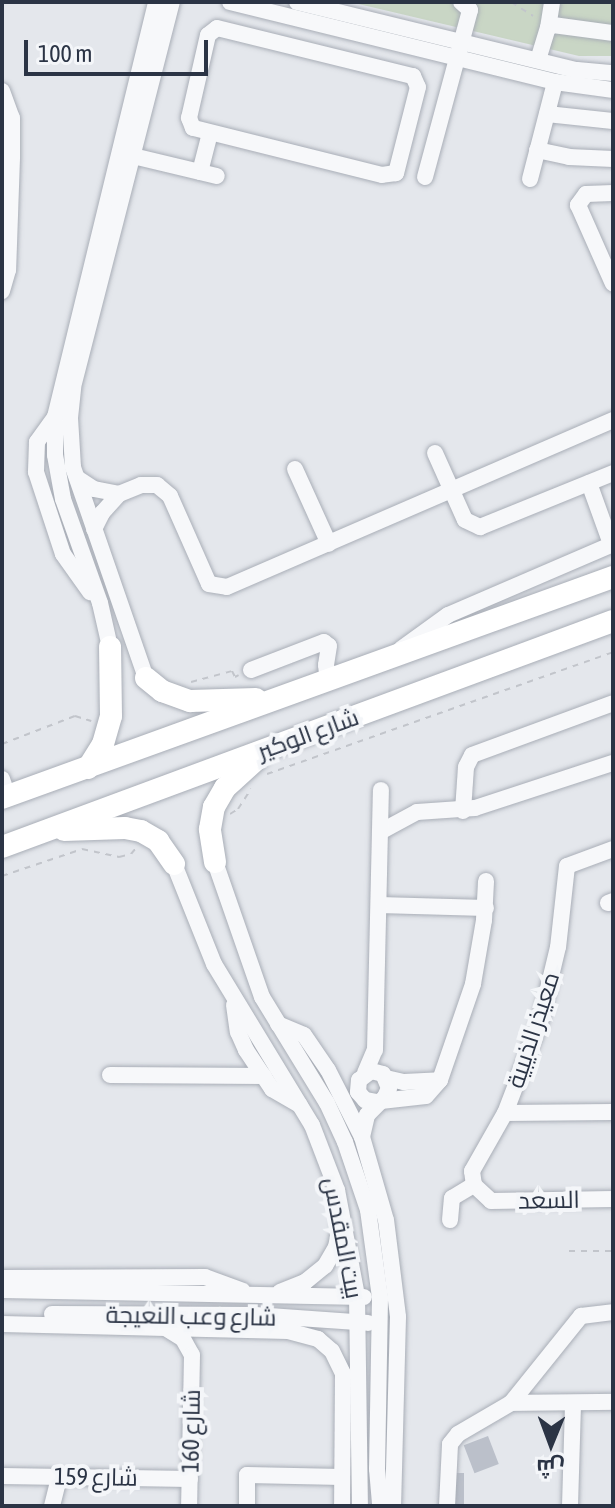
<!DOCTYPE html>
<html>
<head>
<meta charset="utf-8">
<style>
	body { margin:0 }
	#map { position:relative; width:615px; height:1508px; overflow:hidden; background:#e4e7ec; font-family:"Asap Condensed",Cairo,sans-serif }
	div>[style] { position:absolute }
	.green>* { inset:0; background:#c9d6c5 }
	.building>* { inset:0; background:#bbc0ca; transform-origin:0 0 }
	.path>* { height:2px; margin-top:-1px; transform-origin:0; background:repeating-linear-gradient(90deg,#c2c5cb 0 6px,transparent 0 12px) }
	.roads { filter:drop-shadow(0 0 2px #a9aeb7) drop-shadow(0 0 2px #a9aeb7) }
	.minor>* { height:16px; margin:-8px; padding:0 8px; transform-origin:8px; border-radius:8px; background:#f7f8fa }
	.major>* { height:22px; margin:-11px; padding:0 11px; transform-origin:11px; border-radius:11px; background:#fff }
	span { translate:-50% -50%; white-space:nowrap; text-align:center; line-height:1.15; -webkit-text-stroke:8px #f4f6f9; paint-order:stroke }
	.street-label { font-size:24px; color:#2b3445 }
	.frame { position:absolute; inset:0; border:4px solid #2b3445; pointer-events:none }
	.north { position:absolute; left:511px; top:1404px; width:80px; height:80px; -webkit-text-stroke:6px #f4f6f9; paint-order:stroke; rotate:181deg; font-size:22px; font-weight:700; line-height:32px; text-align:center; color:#2b3445 }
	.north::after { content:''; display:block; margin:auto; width:28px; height:36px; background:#2b3445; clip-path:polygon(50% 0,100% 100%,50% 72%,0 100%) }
	.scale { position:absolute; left:24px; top:40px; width:184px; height:36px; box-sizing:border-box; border:4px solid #2b3445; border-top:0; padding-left:10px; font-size:24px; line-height:28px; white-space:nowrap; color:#2b3445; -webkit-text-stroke:6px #f4f6f9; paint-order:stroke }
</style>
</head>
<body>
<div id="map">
	<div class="green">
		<div style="clip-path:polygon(350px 2px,613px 2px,613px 56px,579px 56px)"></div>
	</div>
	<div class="building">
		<div style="left:488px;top:1436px;width:30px;height:26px;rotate:69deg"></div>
		<div style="left:453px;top:1473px;width:11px;height:33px"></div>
	</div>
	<div class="path">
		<div style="left:511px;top:2px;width:26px;rotate:32deg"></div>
		<div style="left:191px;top:682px;width:42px;rotate:-15deg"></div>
		<div style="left:232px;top:671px;width:7px;rotate:63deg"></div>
		<div style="left:235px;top:677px;width:4px;rotate:-27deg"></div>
		<div style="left:2px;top:744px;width:78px;rotate:-21deg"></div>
		<div style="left:75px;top:716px;width:17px;rotate:17deg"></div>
		<div style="left:267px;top:774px;width:367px;rotate:-19.4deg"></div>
		<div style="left:230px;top:814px;width:9px;rotate:-32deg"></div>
		<div style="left:238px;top:809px;width:24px;rotate:-57deg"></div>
		<div style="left:2px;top:876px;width:84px;rotate:-18.6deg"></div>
		<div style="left:82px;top:849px;width:38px;rotate:12deg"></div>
		<div style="left:119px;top:857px;width:12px;rotate:-14deg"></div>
		<div style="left:131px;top:854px;width:8px;rotate:-50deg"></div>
		<div style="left:569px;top:1251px;width:44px"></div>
	</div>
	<div class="roads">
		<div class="minor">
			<div style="left:230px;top:2px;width:335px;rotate:13.8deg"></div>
			<div style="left:555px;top:82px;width:59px;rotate:7.9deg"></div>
			<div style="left:297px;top:2px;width:288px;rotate:13.7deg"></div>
			<div style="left:577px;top:70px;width:36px;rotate:5deg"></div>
			<div style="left:217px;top:28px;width:202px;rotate:13.8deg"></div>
			<div style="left:413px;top:76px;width:12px;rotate:66deg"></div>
			<div style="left:418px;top:87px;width:89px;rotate:104.3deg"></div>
			<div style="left:396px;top:173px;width:14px;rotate:172deg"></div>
			<div style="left:382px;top:175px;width:195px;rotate:-166deg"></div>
			<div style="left:193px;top:128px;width:11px;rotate:-112deg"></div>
			<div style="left:189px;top:118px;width:85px;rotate:-77.1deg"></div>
			<div style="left:208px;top:35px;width:11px;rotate:-38deg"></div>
			<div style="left:548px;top:28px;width:26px;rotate:-81deg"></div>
			<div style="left:538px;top:60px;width:34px;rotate:-73deg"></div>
			<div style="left:548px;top:28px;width:6px;rotate:-31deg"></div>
			<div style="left:553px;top:25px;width:61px;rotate:7.6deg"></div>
			<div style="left:2px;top:91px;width:29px;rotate:70deg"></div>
			<div style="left:12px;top:118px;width:40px;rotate:90deg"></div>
			<div style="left:12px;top:158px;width:112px;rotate:92deg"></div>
			<div style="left:8px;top:270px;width:22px;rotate:106deg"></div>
			<div style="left:547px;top:114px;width:66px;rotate:6.1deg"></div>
			<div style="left:537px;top:150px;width:33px;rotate:12deg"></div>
			<div style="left:569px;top:157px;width:44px;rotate:2.6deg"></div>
			<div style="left:133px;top:156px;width:86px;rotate:13.4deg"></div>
			<div style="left:200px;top:172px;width:40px;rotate:-75.6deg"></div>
			<div style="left:425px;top:177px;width:173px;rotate:-74.9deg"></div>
			<div style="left:470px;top:10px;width:12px;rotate:-138deg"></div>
			<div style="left:530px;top:179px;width:100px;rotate:-75.5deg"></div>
			<div style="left:613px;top:193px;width:27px;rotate:178deg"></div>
			<div style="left:586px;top:194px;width:14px;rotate:126deg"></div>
			<div style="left:578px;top:205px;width:86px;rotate:66.1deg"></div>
			<div style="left:55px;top:417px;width:31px;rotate:126deg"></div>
			<div style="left:37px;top:442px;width:30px;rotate:92deg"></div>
			<div style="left:36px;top:472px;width:86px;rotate:71.8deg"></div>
			<div style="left:63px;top:554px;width:47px;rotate:54.6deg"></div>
			<div style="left:435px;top:453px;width:73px;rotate:65.9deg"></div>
			<div style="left:465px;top:520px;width:17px;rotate:25deg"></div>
			<div style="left:480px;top:527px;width:144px;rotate:-22.1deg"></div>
			<div style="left:295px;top:469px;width:82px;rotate:65.6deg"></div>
			<div style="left:77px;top:478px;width:20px;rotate:33deg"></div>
			<div style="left:94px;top:489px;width:25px;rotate:11deg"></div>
			<div style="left:589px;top:483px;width:65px;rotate:70.2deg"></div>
			<div style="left:94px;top:529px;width:18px;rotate:-63deg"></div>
			<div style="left:102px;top:513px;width:25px;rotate:-48deg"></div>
			<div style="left:119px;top:494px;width:24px;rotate:-22deg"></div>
			<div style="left:141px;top:485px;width:16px"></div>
			<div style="left:157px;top:485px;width:17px;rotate:40deg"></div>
			<div style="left:170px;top:496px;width:96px;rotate:66.1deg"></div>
			<div style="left:209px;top:584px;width:18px;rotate:9deg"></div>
			<div style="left:227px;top:587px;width:421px;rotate:-23.4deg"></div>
			<div style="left:110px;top:647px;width:45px;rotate:-102.8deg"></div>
			<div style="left:100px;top:603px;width:110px;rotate:-109.6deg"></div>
			<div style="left:63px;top:499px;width:45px;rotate:-100.3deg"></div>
			<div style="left:55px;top:455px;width:38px;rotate:-90deg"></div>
			<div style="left:55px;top:417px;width:427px;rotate:-76.3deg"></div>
			<div style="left:401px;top:649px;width:58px;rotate:-35.9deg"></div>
			<div style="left:448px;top:615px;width:180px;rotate:-23.3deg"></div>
			<div style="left:251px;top:670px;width:78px;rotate:-21deg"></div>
			<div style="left:324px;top:642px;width:6px;rotate:39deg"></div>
			<div style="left:329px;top:646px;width:19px;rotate:99deg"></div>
			<div style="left:326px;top:665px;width:16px;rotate:83deg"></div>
			<div style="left:146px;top:678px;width:223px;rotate:-109.1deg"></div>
			<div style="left:73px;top:467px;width:49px;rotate:-93.5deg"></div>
			<div style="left:70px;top:418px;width:31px;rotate:-84deg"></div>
			<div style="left:73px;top:387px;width:398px;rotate:-75.6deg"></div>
			<div style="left:2px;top:779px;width:18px;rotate:71deg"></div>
			<div style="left:463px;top:811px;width:44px;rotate:-86.1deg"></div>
			<div style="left:466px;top:767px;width:13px;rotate:-63deg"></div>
			<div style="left:472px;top:755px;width:150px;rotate:-20.2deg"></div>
			<div style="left:380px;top:832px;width:42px;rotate:-28.4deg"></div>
			<div style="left:417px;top:812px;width:58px;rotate:-3.9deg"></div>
			<div style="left:475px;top:808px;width:145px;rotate:-18.1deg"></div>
			<div style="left:613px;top:849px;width:49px;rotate:159.7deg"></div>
			<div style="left:567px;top:866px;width:81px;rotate:96.3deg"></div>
			<div style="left:558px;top:947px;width:77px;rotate:103.5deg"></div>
			<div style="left:540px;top:1022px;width:97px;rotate:111deg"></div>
			<div style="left:505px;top:1113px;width:67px;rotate:119.6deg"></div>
			<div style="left:472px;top:1171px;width:14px;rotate:82deg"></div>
			<div style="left:474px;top:1185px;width:23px;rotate:43deg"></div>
			<div style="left:491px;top:1201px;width:122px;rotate:-0.9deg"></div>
			<div style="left:215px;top:862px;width:143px;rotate:70.8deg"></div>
			<div style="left:262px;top:997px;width:124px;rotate:58.5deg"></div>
			<div style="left:327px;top:1103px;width:43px;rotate:65.2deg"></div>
			<div style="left:345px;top:1142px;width:72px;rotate:71.3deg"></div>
			<div style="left:368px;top:1210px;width:89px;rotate:82.2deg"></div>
			<div style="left:380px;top:1298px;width:171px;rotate:91deg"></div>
			<div style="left:377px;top:1469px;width:37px;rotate:85deg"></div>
			<div style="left:174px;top:864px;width:108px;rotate:68.2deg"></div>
			<div style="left:214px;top:964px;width:188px;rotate:58.7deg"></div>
			<div style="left:312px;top:1125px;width:70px;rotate:69deg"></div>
			<div style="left:337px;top:1190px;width:108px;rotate:79.3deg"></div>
			<div style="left:357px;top:1296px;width:210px;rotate:89.2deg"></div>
			<div style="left:608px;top:903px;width:5px;rotate:-22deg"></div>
			<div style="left:379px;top:905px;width:107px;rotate:1.6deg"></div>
			<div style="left:234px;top:1005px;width:27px;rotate:82deg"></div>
			<div style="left:238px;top:1032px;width:20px;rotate:66deg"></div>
			<div style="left:246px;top:1050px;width:47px;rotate:56.3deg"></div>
			<div style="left:272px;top:1089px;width:32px;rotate:30deg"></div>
			<div style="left:278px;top:1024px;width:28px;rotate:23deg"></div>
			<div style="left:304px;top:1035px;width:42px;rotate:55.6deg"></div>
			<div style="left:328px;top:1070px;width:75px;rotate:63.1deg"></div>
			<div style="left:362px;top:1137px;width:86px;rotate:73.9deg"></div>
			<div style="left:386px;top:1220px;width:98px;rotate:82.9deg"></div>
			<div style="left:398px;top:1317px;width:189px;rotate:91.5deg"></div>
			<div style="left:365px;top:1073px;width:25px;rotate:-67deg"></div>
			<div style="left:375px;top:1050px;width:260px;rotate:-88.7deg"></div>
			<div style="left:110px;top:1075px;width:154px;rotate:0.4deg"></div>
			<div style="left:386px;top:1078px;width:18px;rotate:13deg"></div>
			<div style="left:404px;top:1082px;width:36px;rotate:-3deg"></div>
			<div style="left:381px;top:1101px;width:45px;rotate:-6.3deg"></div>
			<div style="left:426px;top:1096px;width:21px;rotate:-49deg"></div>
			<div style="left:440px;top:1080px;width:102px;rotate:-71deg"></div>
			<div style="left:473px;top:984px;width:65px;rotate:-80.2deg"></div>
			<div style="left:484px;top:920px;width:39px;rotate:-87deg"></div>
			<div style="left:505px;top:1113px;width:108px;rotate:-0.5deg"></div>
			<div style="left:362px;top:1137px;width:23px;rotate:-77deg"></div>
			<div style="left:367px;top:1115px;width:25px;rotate:-45deg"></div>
			<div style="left:385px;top:1097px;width:10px;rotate:-66deg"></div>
			<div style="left:389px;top:1088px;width:15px;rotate:-113deg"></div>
			<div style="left:383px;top:1074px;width:12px;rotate:-166deg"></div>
			<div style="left:371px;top:1071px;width:15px;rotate:143deg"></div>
			<div style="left:359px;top:1080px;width:12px;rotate:95deg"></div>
			<div style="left:358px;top:1092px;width:11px;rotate:49deg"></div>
			<div style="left:365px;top:1100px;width:11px;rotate:10deg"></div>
			<div style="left:450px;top:1220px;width:22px;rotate:-85deg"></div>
			<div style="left:452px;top:1198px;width:26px;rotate:-31deg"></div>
			<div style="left:2px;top:1278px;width:203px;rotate:-0.3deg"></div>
			<div style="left:205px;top:1277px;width:40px;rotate:20.2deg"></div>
			<div style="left:2px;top:1290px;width:362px;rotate:1.1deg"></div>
			<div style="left:280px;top:1292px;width:27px;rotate:-22deg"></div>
			<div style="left:305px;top:1282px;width:26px;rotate:-39deg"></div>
			<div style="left:325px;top:1266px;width:22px;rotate:-60deg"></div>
			<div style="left:336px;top:1247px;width:26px;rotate:-79deg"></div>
			<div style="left:52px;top:1314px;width:203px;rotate:0.3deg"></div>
			<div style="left:255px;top:1315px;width:113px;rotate:4deg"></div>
			<div style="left:2px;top:1324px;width:286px;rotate:1.4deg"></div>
			<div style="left:288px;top:1331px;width:31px;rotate:15deg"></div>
			<div style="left:318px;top:1339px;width:18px;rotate:41deg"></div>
			<div style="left:332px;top:1351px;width:25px;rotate:64deg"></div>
			<div style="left:343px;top:1374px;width:132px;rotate:90.4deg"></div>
			<div style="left:167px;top:1329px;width:19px;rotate:32deg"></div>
			<div style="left:183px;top:1339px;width:18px;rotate:61deg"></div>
			<div style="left:192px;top:1355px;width:151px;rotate:91.1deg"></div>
			<div style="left:511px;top:1403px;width:102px;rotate:-0.6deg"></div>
			<div style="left:2px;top:1476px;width:188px;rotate:0.9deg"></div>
			<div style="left:52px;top:1506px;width:30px;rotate:-76deg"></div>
			<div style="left:247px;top:1506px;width:31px;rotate:-90deg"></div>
			<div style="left:247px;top:1475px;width:95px;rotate:1.2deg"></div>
			<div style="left:447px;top:1506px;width:62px;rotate:-87.2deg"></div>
			<div style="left:450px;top:1444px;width:13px;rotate:-51deg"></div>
			<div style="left:458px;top:1434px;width:61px;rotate:-30.3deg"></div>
			<div style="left:511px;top:1403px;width:112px;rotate:-51.2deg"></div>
			<div style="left:581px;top:1316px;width:32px;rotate:-7deg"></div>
			<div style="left:570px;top:1506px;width:103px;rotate:-88.3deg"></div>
		</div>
		<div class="major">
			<div style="left:146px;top:678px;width:21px;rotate:39deg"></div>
			<div style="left:162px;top:691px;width:30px;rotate:20deg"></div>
			<div style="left:190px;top:701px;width:66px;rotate:-1.7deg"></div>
			<div style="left:88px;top:768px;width:28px;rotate:-58deg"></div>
			<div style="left:103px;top:744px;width:29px;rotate:-74deg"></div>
			<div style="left:111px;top:716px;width:69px;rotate:-90.8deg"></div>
			<div style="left:2px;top:798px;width:650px;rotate:-19.89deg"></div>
			<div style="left:64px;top:830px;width:61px;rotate:-1.9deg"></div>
			<div style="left:125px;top:828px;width:16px;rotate:11deg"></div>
			<div style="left:141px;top:831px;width:20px;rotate:30deg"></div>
			<div style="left:158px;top:841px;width:28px;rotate:55deg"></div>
			<div style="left:2px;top:847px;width:651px;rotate:-20.3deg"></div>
			<div style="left:215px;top:862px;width:33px;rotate:-99deg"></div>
			<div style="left:210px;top:829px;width:22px;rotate:-80deg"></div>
			<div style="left:214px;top:807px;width:22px;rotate:-60deg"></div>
			<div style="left:225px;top:788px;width:47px;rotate:-42.4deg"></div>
		</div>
	</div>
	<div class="street-label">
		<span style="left:308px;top:734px;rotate:-20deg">شارع الوكير</span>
		<span style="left:533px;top:1030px;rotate:-72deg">معيذر الذيبية</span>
		<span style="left:549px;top:1200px;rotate:-1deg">السعد</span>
		<span style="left:343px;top:1238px;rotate:79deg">بيت المقدس</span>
		<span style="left:191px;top:1316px;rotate:1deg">شارع وعب النعيجة</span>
		<span style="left:191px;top:1431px;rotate:-89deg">شارع 160</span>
		<span style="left:96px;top:1477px;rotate:1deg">شارع 159</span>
	</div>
	<div class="frame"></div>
	<div class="north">ش</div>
	<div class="scale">100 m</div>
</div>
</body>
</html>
